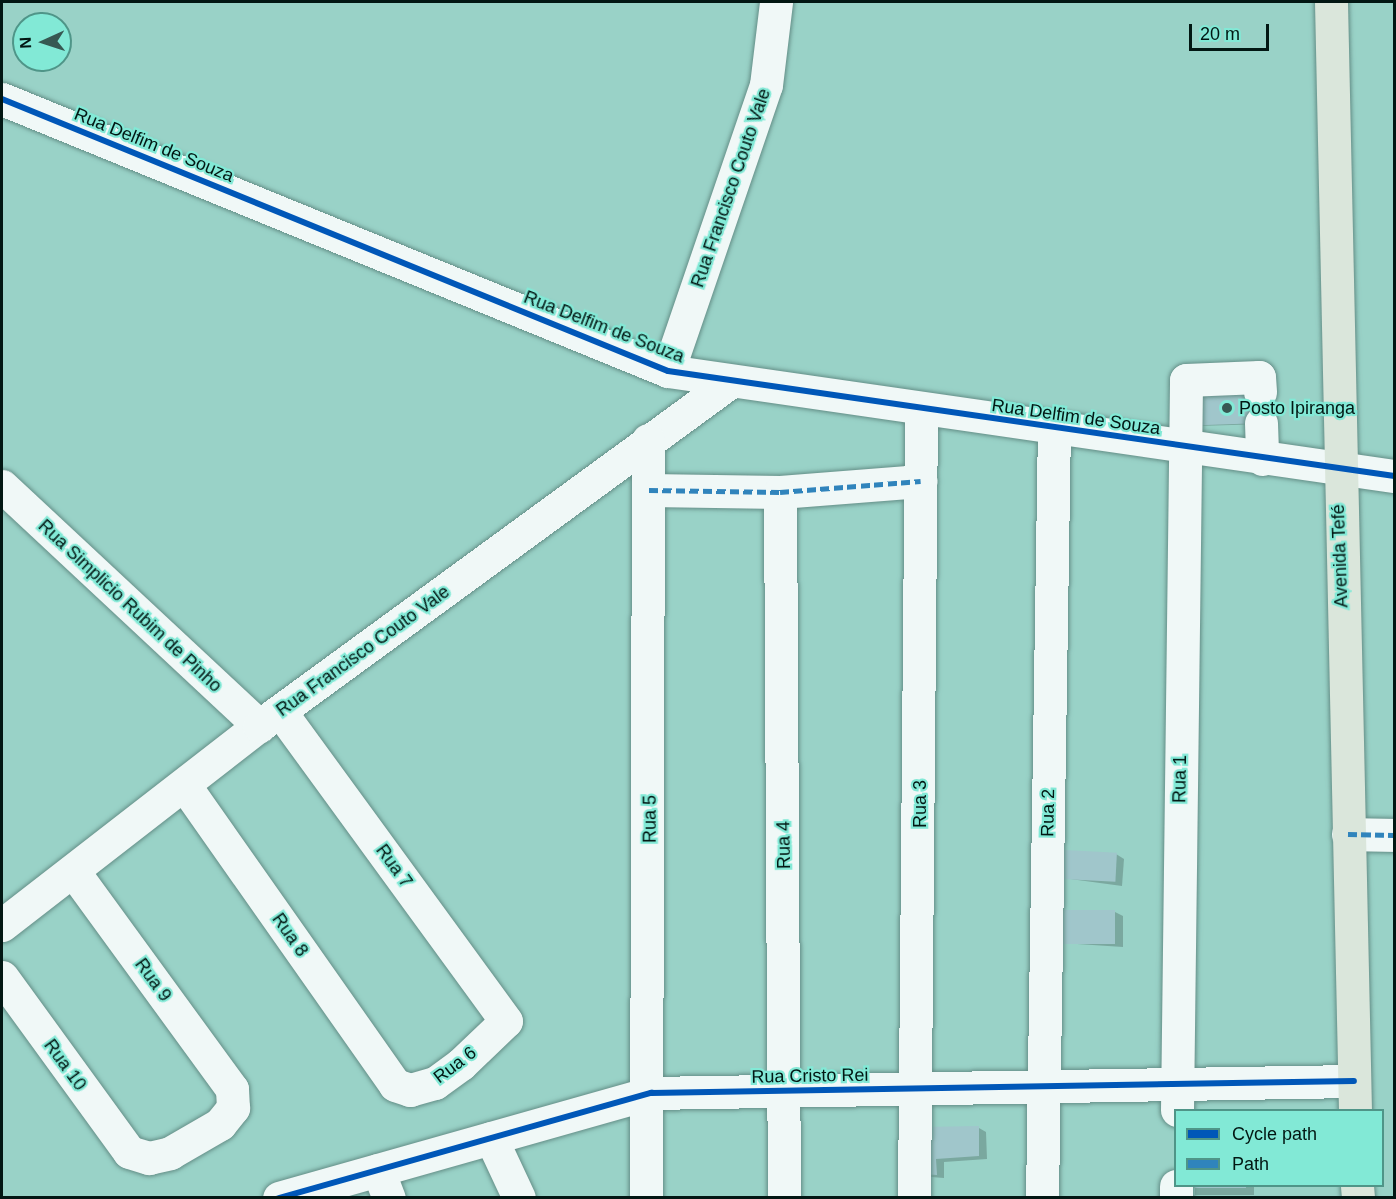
<!DOCTYPE html>
<html>
<head>
<meta charset="utf-8">
<style>
	body { margin:0 }
	#map { position:relative; width:1396px; height:1199px; overflow:hidden; background:#99d2c7; font-family:Helvetica,sans-serif }
	div>[style] { position:absolute }
	.shadow>* { inset:0; background:#0003; transform-origin:0 0 }
	.building>* { inset:0; background:#a0c6cb; transform-origin:0 0 }
	.roads { filter:drop-shadow(0 0 2px #648e87) drop-shadow(0 0 2px #648e87) }
	.minor>* { height:33px; margin:-16.5px; padding:0 16.5px; transform-origin:16.5px; border-radius:16.5px; background:#f0f8f7 }
	.major>* { height:33px; margin:-16.5px; padding:0 16.5px; transform-origin:16.5px; border-radius:16.5px; background:#dae6db }
	.quiet>* { height:4.5px; margin-top:-2.25px; transform-origin:0; background:repeating-linear-gradient(90deg,#3084bc 0 9px,transparent 0 13.5px) }
	.cycleway>* { height:6px; margin:-3px; padding:0 3px; transform-origin:3px; border-radius:3px; background:#0057b8 }
	.dots>* { width:16px; height:16px; translate:-50% -50%; box-sizing:border-box; border:3px solid #82e9d6; border-radius:50% }
	span { translate:-50% -50%; white-space:nowrap; text-align:center; line-height:1.15; -webkit-text-stroke:4.5px #82e9d6; paint-order:stroke }
	.street-label { font-size:18px; color:#021713 }
	.poi-label { font-size:18px; color:#021713 }
	.left { translate:0 -50%; text-align:left }
	.frame { position:absolute; inset:0; border:3px solid #021713; pointer-events:none }
	.legend { position:absolute; left:1174px; top:1109px; width:210px; height:78px; box-sizing:border-box; background:#82e9d6; border:2px solid #4f9588; margin:0; padding:8px 10px; list-style:none; font-size:18px; color:#021713 }
	.legend li { display:flex; align-items:center; gap:12px; height:30px }
	.legend b { width:30px; border:2px solid #4f9588 }
	.north { position:absolute; left:12px; top:12px; width:60px; height:60px; box-sizing:border-box; background:#82e9d6; border:2px solid #4f9588; border-radius:50%; rotate:267deg; font-size:16px; font-weight:700; line-height:24px; text-align:center; color:#021713 }
	.north::after { content:''; display:block; margin:auto; width:21px; height:27px; background:#375852; clip-path:polygon(50% 0,100% 100%,50% 72%,0 100%) }
	.scale { position:absolute; left:1189px; top:24px; width:80px; height:27px; box-sizing:border-box; border:3px solid #021713; border-top:0; padding-left:8px; font-size:18px; line-height:21px; white-space:nowrap; color:#021713; -webkit-text-stroke:4px #82e9d6; paint-order:stroke }
</style>
</head>
<body>
<div id="map">
	<div class="shadow">
		<div style="clip-path:polygon(1265px 396px,1266px 424px,1197px 426px)"></div>
		<div style="clip-path:polygon(1116px 854px,1124px 859px,1122px 886px,1063px 878px)"></div>
		<div style="clip-path:polygon(1115px 912px,1123px 916px,1123px 947px,1062px 943px)"></div>
		<div style="clip-path:polygon(924px 1128px,979px 1128px,986px 1132px,987px 1159px,944px 1162px,944px 1178px,931px 1177px,923px 1173px)"></div>
		<div style="left:1195px;top:1186px;width:59px;height:9px"></div>
	</div>
	<div class="building">
		<div style="left:1262px;top:393px;width:30px;height:71px;rotate:88deg"></div>
		<div style="left:1064px;top:850px;width:53px;height:29px;rotate:3deg"></div>
		<div style="left:1060px;top:910px;width:55px;height:34px"></div>
		<div style="clip-path:polygon(979px 1126px,979px 1156px,936px 1159px,937px 1175px,921px 1174px,923px 1127px)"></div>
		<div style="left:1193px;top:1186px;width:53px;height:2px"></div>
	</div>
	<div class="roads">
		<div class="minor">
			<div style="left:2px;top:99px;width:719px;rotate:22.22deg"></div>
			<div style="left:668px;top:371px;width:734px;rotate:8.23deg"></div>
			<div style="left:668px;top:371px;width:302px;rotate:-71.1deg"></div>
			<div style="left:766px;top:85px;width:84px;rotate:-83.1deg"></div>
			<div style="left:1261px;top:423px;width:36px;rotate:88deg"></div>
			<div style="left:2px;top:486px;width:352px;rotate:43deg"></div>
			<div style="left:649px;top:490px;width:131px;rotate:0.9deg"></div>
			<div style="left:780px;top:492px;width:141px;rotate:-4.5deg"></div>
			<div style="left:780px;top:492px;width:706px;rotate:89.68deg"></div>
			<div style="left:185px;top:786px;width:365px;rotate:54.9deg"></div>
			<div style="left:395px;top:1085px;width:16px;rotate:18deg"></div>
			<div style="left:410px;top:1090px;width:26px;rotate:-16deg"></div>
			<div style="left:435px;top:1083px;width:32px;rotate:-36deg"></div>
			<div style="left:461px;top:1064px;width:62px;rotate:-43.7deg"></div>
			<div style="left:506px;top:1021px;width:382px;rotate:-126.1deg"></div>
			<div style="left:1348px;top:834px;width:46px;rotate:1.2deg"></div>
			<div style="left:2px;top:925px;width:325px;rotate:-37.8deg"></div>
			<div style="left:259px;top:726px;width:583px;rotate:-36.14deg"></div>
			<div style="left:2px;top:977px;width:216px;rotate:54deg"></div>
			<div style="left:129px;top:1152px;width:21px;rotate:17deg"></div>
			<div style="left:149px;top:1158px;width:22px;rotate:-13deg"></div>
			<div style="left:170px;top:1153px;width:58px;rotate:-30.1deg"></div>
			<div style="left:220px;top:1124px;width:21px;rotate:-51deg"></div>
			<div style="left:233px;top:1108px;width:19px;rotate:-93deg"></div>
			<div style="left:232px;top:1089px;width:270px;rotate:-126.1deg"></div>
			<div style="left:1177px;top:1110px;width:730px;rotate:-89.29deg"></div>
			<div style="left:1186px;top:380px;width:73px;rotate:-2.4deg"></div>
			<div style="left:1259px;top:377px;width:15px;rotate:86deg"></div>
			<div style="left:491px;top:1138px;width:66px;rotate:65deg"></div>
			<div style="left:378px;top:1170px;width:30px;rotate:69deg"></div>
			<div style="left:279px;top:1198px;width:387px;rotate:-15.8deg"></div>
			<div style="left:651px;top:1093px;width:703px;rotate:-0.98deg"></div>
			<div style="left:646px;top:1198px;width:758px;rotate:-89.85deg"></div>
			<div style="left:914px;top:1198px;width:788px;rotate:-89.49deg"></div>
			<div style="left:1042px;top:1198px;width:769px;rotate:-89.11deg"></div>
			<div style="left:1176px;top:1198px;width:12px;rotate:-90deg"></div>
		</div>
		<div class="major">
			<div style="left:1331px;top:2px;width:1108px;rotate:88.76deg"></div>
			<div style="left:1357px;top:1186px;width:12px;rotate:85deg"></div>
		</div>
	</div>
	<div class="quiet">
		<div style="left:649px;top:490px;width:131px;rotate:0.9deg"></div>
		<div style="left:780px;top:492px;width:141px;rotate:-4.5deg"></div>
		<div style="left:1348px;top:834px;width:46px;rotate:1.2deg"></div>
	</div>
	<div class="cycleway">
		<div style="left:2px;top:99px;width:719px;rotate:22.22deg"></div>
		<div style="left:668px;top:371px;width:734px;rotate:8.23deg"></div>
		<div style="left:279px;top:1198px;width:387px;rotate:-15.8deg"></div>
		<div style="left:651px;top:1093px;width:703px;rotate:-0.98deg"></div>
	</div>
	<div class="dots">
		<div style="left:1227px;top:408px;background:#375852"></div>
	</div>
	<div class="street-label">
		<span style="left:154px;top:145px;rotate:22deg">Rua Delfim de Souza</span>
		<span style="left:731px;top:188px;rotate:-71deg">Rua Francisco Couto Vale</span>
		<span style="left:604px;top:327px;rotate:21deg">Rua Delfim de Souza</span>
		<span style="left:1076px;top:417px;rotate:8deg">Rua Delfim de Souza</span>
		<span style="left:1340px;top:556px;rotate:-92deg">Avenida Tefé</span>
		<span style="left:130px;top:606px;rotate:43deg">Rua Simplicio Rubim de Pinho</span>
		<span style="left:363px;top:651px;rotate:-36deg">Rua Francisco Couto Vale</span>
		<span style="left:1180px;top:779px;rotate:-89deg">Rua 1</span>
		<span style="left:920px;top:804px;rotate:-90deg">Rua 3</span>
		<span style="left:1048px;top:813px;rotate:-89deg">Rua 2</span>
		<span style="left:650px;top:819px;rotate:-90deg">Rua 5</span>
		<span style="left:784px;top:845px;rotate:-91deg">Rua 4</span>
		<span style="left:394px;top:866px;rotate:54deg">Rua 7</span>
		<span style="left:290px;top:935px;rotate:55deg">Rua 8</span>
		<span style="left:153px;top:980px;rotate:54deg">Rua 9</span>
		<span style="left:65px;top:1065px;rotate:54deg">Rua 10</span>
		<span style="left:455px;top:1065px;rotate:-37deg">Rua 6</span>
		<span style="left:810px;top:1076px;rotate:-1deg">Rua Cristo Rei</span>
	</div>
	<div class="poi-label">
		<span class="left" style="left:1239px;top:408px">Posto Ipiranga</span>
	</div>
	<div class="frame"></div>
	<ul class="legend">
	<li><b style="height:8px;background:#0057b8"></b>Cycle path</li>
	<li><b style="height:8px;background:#3084bc"></b>Path</li>
	</ul>
	<div class="north">N</div>
	<div class="scale">20 m</div>
</div>
</body>
</html>
